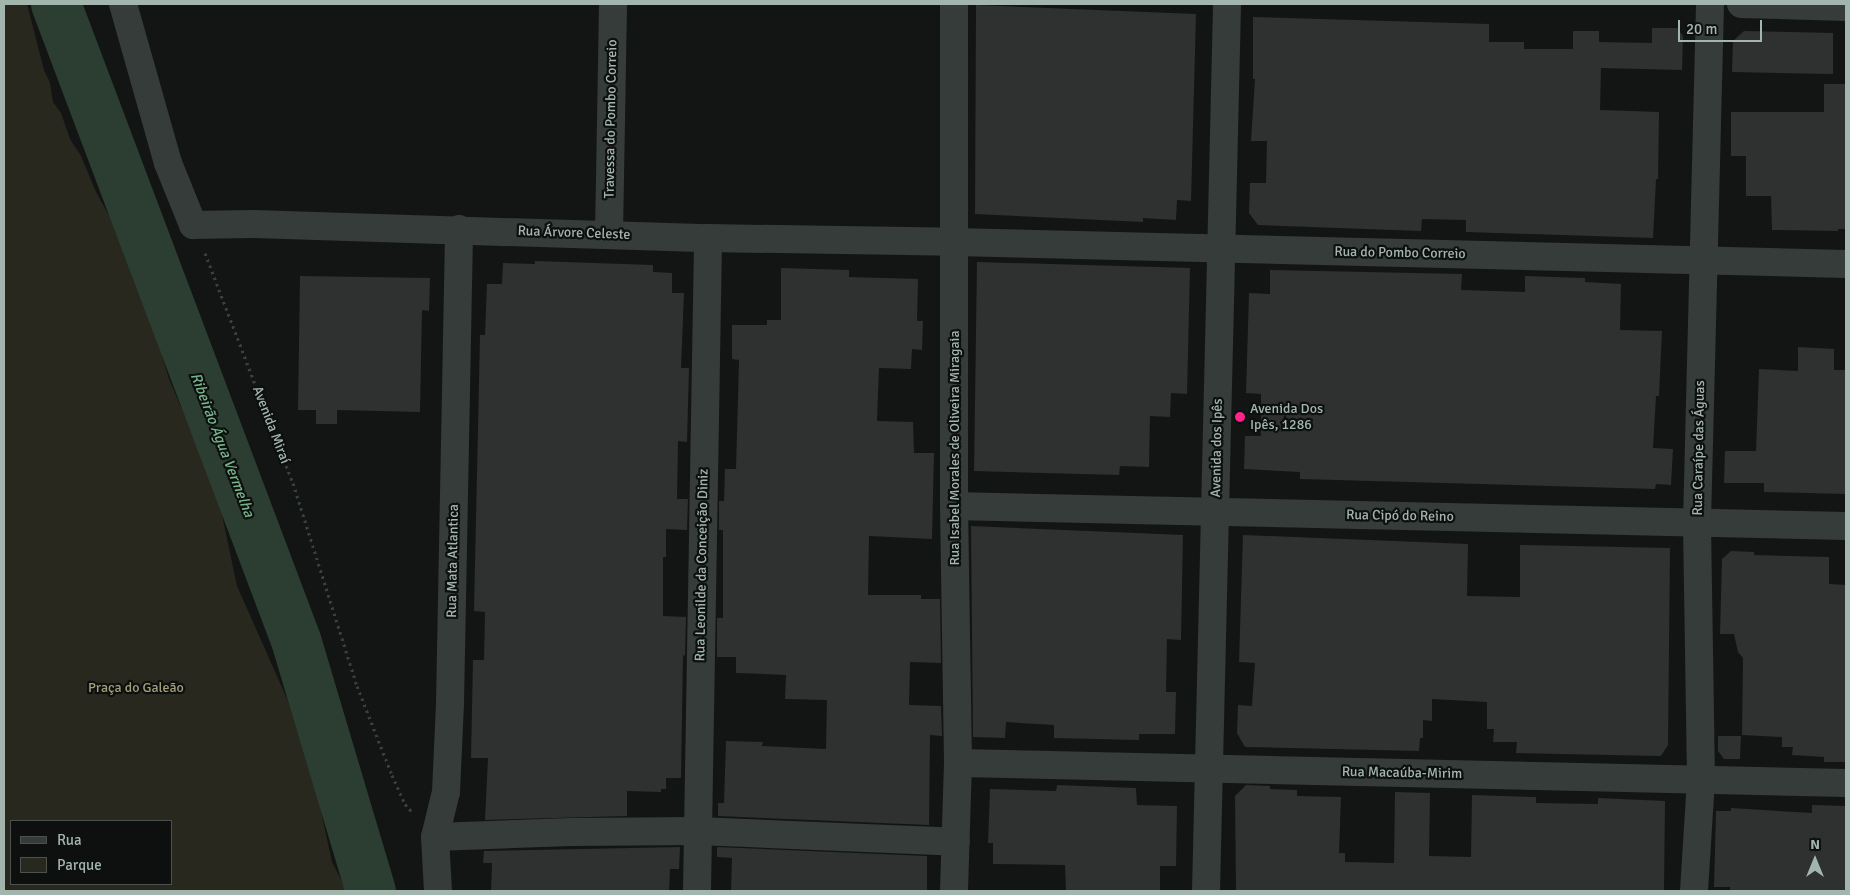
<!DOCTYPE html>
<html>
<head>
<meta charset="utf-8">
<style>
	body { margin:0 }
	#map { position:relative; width:1850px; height:895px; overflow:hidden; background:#131514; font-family:Signika,sans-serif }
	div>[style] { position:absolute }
	.green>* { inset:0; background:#28281f }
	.river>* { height:50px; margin:-25px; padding:0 25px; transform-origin:25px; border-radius:25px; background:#2b3e31 }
	.building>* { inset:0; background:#2e3130 }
	.path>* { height:3px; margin-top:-1.5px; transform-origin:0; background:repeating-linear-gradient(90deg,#39413e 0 2.5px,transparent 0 6.5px) }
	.minor>* { height:28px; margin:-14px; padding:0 14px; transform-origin:14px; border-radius:14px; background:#353c3a }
	.dots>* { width:14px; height:14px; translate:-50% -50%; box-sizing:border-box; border:2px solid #0e100f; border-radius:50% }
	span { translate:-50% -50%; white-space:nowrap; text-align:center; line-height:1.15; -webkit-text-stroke:4.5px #0e100f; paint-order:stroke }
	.street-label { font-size:14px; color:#a3b6ae }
	.poi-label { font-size:14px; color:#a3b6ae }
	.left { translate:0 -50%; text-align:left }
	.park-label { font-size:14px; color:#a39f79 }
	.water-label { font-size:15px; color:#78b48b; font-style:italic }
	.frame { position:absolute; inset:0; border:5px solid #a3b6ae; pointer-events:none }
	.legend { position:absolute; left:10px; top:820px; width:162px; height:65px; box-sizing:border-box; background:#0e100f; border:1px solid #4a524f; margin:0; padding:6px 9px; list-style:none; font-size:15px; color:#a3b6ae }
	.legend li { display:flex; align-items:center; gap:10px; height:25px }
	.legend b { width:25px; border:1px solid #4a524f }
	.north { position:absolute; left:1790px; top:835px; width:50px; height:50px; -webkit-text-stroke:4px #0e100f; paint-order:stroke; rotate:0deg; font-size:14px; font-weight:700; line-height:20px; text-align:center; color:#a3b6ae }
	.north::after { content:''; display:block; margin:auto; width:18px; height:22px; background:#a3b6ae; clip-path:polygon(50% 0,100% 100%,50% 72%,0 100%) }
	.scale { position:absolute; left:1678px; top:20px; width:84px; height:22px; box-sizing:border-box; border:2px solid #a3b6ae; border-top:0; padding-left:6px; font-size:15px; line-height:18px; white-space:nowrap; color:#a3b6ae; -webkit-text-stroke:4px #0e100f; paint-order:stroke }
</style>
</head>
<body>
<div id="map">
	<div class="green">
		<div style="clip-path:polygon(evenodd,4px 4px,27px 4px,44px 70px,50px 83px,53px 102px,61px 113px,70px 139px,81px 156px,96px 192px,116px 228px,133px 276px,148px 308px,169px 379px,217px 491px,237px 586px,288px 701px,319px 802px,332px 862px,347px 891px,4px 891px,4px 4px,11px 821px,171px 821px,171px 884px,11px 884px,11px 821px)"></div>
	</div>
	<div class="river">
		<div style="left:56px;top:4px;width:680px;rotate:69.33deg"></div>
		<div style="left:296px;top:640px;width:262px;rotate:73.4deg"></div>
	</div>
	<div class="building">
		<div style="clip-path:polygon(976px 5px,1196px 14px,1191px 201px,1177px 200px,1176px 220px,1143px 218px,1143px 222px,975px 214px)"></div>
		<div style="clip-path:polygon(1253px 17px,1489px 24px,1489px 42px,1524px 42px,1524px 49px,1573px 49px,1573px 31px,1599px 31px,1599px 42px,1652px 43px,1652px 28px,1677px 28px,1683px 36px,1682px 70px,1601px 68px,1600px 110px,1659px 112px,1658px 179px,1656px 179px,1653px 238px,1466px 232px,1466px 220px,1422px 219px,1421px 231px,1258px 225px,1249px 213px,1250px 183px,1266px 183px,1267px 141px,1251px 141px,1255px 79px,1253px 79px)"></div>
		<div style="clip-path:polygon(1744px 31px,1833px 33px,1833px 74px,1732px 72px,1733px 41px)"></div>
		<div style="clip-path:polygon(1824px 84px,1846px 84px,1846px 229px,1838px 229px,1838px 231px,1772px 230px,1771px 196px,1746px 196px,1746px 156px,1731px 156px,1731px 112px,1824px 112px)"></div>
		<div style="clip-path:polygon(535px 261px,653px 265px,653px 272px,672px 273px,672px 293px,684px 293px,681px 368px,689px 368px,687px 442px,678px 441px,677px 499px,688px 499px,687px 530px,666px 529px,666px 557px,663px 557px,663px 616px,686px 617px,685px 656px,683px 655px,681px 778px,666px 778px,666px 789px,661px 789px,661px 792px,627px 791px,627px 816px,485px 820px,488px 758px,471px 758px,473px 660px,484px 660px,485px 612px,474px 611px,480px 335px,485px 335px,487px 284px,502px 284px,503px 263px,535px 264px)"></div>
		<div style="clip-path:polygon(977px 262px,1190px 268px,1187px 394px,1171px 393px,1170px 417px,1150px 416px,1149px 467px,1120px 466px,1119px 475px,974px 471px)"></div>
		<div style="clip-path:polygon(781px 268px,849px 270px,849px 277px,918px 279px,917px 321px,923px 321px,922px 350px,912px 349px,911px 369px,879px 368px,877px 421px,913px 422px,914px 453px,934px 453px,932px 539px,869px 536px,868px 595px,921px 595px,921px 599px,940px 599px,941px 663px,910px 662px,909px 705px,941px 706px,942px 736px,930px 735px,929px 825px,718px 816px,718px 803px,724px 803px,726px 741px,763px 742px,762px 746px,826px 749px,827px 700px,785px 699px,786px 675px,736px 673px,736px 657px,717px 657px,717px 618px,723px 618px,723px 530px,719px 530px,719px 501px,724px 501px,725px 469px,736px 469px,739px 360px,732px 359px,732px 325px,767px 325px,767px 320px,781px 320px)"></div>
		<div style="clip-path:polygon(1270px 270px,1462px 274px,1461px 290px,1525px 292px,1525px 276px,1585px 278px,1585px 282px,1621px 284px,1620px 330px,1662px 331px,1659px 396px,1656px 396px,1653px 448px,1673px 449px,1671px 485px,1656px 484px,1655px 489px,1300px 479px,1300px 472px,1244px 469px,1245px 436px,1261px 436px,1261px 394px,1246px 393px,1249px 293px,1270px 294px)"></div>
		<div style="clip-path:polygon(300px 276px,430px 278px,429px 311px,422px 310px,420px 412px,337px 410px,337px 424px,316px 424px,316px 410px,298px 410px)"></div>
		<div style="clip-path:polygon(1798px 347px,1834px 349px,1834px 370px,1846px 370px,1846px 494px,1764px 492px,1764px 483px,1724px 483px,1725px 451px,1756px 451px,1759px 369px,1798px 371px)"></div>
		<div style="clip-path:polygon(971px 526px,1183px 535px,1181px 640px,1167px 639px,1166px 692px,1176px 692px,1175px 734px,1139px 734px,1139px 740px,1054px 738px,1054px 725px,1006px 722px,1005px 738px,973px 737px)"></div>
		<div style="clip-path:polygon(1243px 535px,1468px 544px,1467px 596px,1520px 597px,1520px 545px,1670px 548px,1668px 745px,1661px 756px,1516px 753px,1517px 742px,1493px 742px,1494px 729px,1487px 729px,1487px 702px,1432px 699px,1432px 721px,1423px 720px,1423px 738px,1420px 738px,1419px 751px,1245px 747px,1237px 733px,1238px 705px,1252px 706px,1255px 663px,1239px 662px)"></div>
		<div style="clip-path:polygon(1731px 551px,1754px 552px,1754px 555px,1829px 557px,1829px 584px,1846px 585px,1846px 762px,1824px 762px,1824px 757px,1792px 755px,1793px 747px,1782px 747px,1782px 737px,1742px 735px,1743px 658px,1738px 652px,1734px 634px,1720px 634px,1722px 559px)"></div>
		<div style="clip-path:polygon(1718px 736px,1741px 736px,1740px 759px,1724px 759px,1718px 751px)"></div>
		<div style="clip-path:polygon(1057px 785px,1136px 788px,1137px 805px,1177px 806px,1176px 866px,1160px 866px,1160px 891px,1066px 891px,1065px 865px,993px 864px,993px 843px,988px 843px,990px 789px,1056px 791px)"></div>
		<div style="clip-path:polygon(1246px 785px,1270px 786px,1270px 789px,1297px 790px,1297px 796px,1341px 797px,1339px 853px,1345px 853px,1345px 862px,1394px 863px,1395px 792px,1430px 793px,1429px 856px,1471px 857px,1472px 795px,1536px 797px,1536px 803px,1598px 804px,1598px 798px,1665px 801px,1664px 891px,1236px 891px,1235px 796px)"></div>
		<div style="clip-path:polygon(1812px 805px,1846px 806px,1846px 891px,1730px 891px,1730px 887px,1714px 887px,1716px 811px,1731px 811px,1731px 808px,1812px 813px)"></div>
		<div style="clip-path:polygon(680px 847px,679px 869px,670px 869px,669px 891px,491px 891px,492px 863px,483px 863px,484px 851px)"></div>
		<div style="clip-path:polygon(717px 847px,927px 856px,927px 891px,731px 891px,732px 858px,717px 857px)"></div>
	</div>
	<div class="path">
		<div style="left:205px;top:253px;width:246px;rotate:69.1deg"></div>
		<div style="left:293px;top:483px;width:213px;rotate:72.5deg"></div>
		<div style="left:357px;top:686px;width:96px;rotate:68.5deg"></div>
		<div style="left:392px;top:775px;width:32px;rotate:66deg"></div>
		<div style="left:405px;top:804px;width:12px;rotate:48deg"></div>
	</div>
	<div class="minor">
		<div style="left:123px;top:4px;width:165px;rotate:74.2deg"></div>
		<div style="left:168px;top:163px;width:67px;rotate:68deg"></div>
		<div style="left:193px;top:225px;width:58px;rotate:-1deg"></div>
		<div style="left:251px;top:224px;width:457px;rotate:1.8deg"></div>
		<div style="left:708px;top:238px;width:246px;rotate:0.9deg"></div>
		<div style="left:954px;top:242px;width:892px;rotate:1.41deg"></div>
		<div style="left:954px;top:4px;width:502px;rotate:90deg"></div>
		<div style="left:954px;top:506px;width:257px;rotate:89.1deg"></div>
		<div style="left:958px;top:763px;width:128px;rotate:91.8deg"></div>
		<div style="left:1741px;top:4px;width:105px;rotate:1.6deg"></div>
		<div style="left:609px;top:235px;width:231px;rotate:-89deg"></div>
		<div style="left:954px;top:506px;width:892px;rotate:1.28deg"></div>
		<div style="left:958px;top:763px;width:888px;rotate:1.29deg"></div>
		<div style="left:435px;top:837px;width:136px;rotate:-2.1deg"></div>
		<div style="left:571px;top:832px;width:127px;rotate:-0.5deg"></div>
		<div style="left:698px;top:831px;width:258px;rotate:2.4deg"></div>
		<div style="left:438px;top:891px;width:54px;rotate:-93.2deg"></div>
		<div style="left:435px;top:837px;width:46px;rotate:-76.3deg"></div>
		<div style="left:446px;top:792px;width:89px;rotate:-87.4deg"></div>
		<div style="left:450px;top:703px;width:474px;rotate:-88.9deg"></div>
		<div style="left:697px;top:891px;width:653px;rotate:-89.03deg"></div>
		<div style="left:1206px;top:891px;width:887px;rotate:-88.64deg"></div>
		<div style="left:1694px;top:891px;width:112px;rotate:-86.4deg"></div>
		<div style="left:1701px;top:779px;width:257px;rotate:-90.9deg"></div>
		<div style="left:1697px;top:522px;width:518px;rotate:-88.56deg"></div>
	</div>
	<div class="dots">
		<div style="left:1240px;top:417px;background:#fe228a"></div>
	</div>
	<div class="street-label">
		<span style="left:611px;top:119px;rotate:-89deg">Travessa do Pombo Correio</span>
		<span style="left:574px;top:233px;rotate:2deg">Rua Árvore Celeste</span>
		<span style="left:1400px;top:253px;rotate:1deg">Rua do Pombo Correio</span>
		<span style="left:271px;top:425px;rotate:69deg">Avenida Miraí</span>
		<span style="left:955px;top:448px;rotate:-90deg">Rua Isabel Morales de Oliveira Miragaia</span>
		<span style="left:1217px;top:448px;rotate:-89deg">Avenida dos Ipês</span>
		<span style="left:1699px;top:448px;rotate:-89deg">Rua Caraípe das Águas</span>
		<span style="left:1400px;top:516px;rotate:1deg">Rua Cipó do Reino</span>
		<span style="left:453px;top:561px;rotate:-89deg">Rua Mata Atlantica</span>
		<span style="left:702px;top:565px;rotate:-89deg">Rua Leonilde da Conceição Diniz</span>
		<span style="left:1402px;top:773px;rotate:1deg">Rua Macaúba-Mirim</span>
	</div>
	<div class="poi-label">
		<span class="left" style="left:1250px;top:417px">Avenida Dos<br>Ipês, 1286</span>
	</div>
	<div class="park-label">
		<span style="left:136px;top:688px">Praça do Galeão</span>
	</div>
	<div class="water-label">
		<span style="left:222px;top:445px;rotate:69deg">Ribeirão Água Vermelha</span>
	</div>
	<div class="frame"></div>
	<ul class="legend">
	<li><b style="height:6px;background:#353c3a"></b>Rua</li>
	<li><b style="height:14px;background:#28281f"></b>Parque</li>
	</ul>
	<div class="north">N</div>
	<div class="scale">20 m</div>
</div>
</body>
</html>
